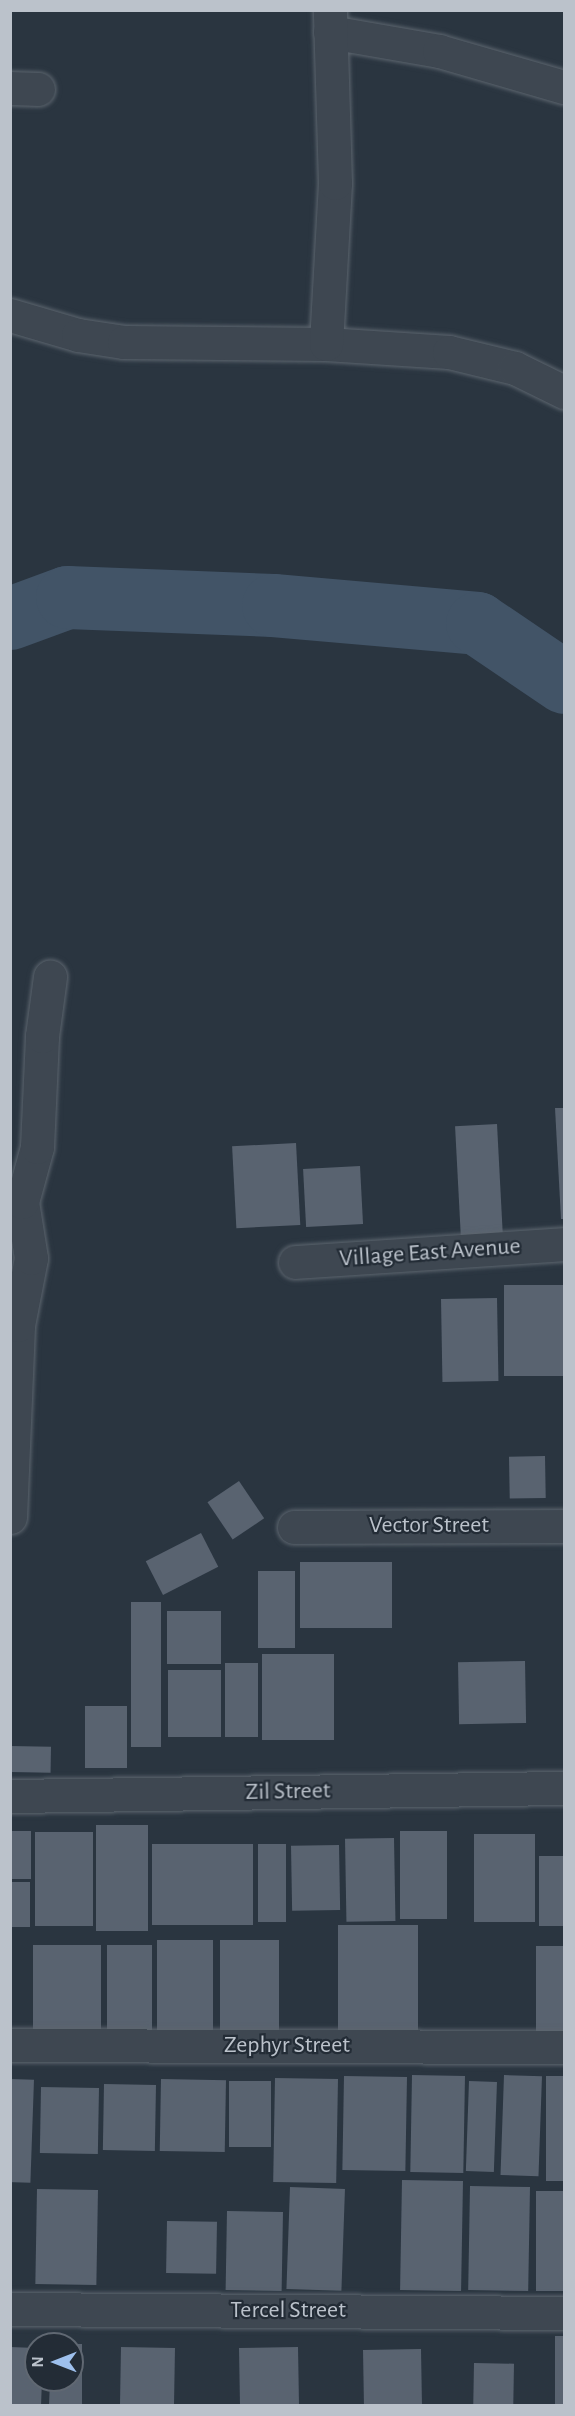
<!DOCTYPE html>
<html>
<head>
<meta charset="utf-8">
<style>
	body { margin:0 }
	#map { position:relative; width:575px; height:2416px; overflow:hidden; background:#2a3540; font-family:"Alegreya Sans",sans-serif }
	div>[style] { position:absolute }
	.river>* { height:63px; margin:-31.5px; padding:0 31.5px; transform-origin:31.5px; border-radius:31.5px; background:#425467 }
	.building>* { inset:0; background:#596370; transform-origin:0 0 }
	.roads { filter:drop-shadow(0 0 2px #5c656e) drop-shadow(0 0 2px #5c656e) }
	.minor>* { height:33px; margin:-16.5px; padding:0 16.5px; transform-origin:16.5px; border-radius:16.5px; background:#3e4751 }
	.tertiary>* { height:33px; margin:-16.5px; padding:0 16.5px; transform-origin:16.5px; border-radius:16.5px; background:#3e4751 }
	span { translate:-50% -50%; white-space:nowrap; text-align:center; line-height:1.15; -webkit-text-stroke:4.5px #232c36; paint-order:stroke }
	.street-label { font-size:24px; color:#bbc2cb }
	.frame { position:absolute; inset:0; border:12px solid #bbc2cb; pointer-events:none }
	.north { position:absolute; left:24px; top:2332px; width:60px; height:60px; box-sizing:border-box; background:#232c36; border:2px solid #606872; border-radius:50%; rotate:270deg; font-size:16px; font-weight:700; line-height:24px; text-align:center; color:#bbc2cb }
	.north::after { content:''; display:block; margin:auto; width:21px; height:27px; background:#9ec0ed; clip-path:polygon(50% 0,100% 100%,50% 72%,0 100%) }
</style>
</head>
<body>
<div id="map">
	<div class="river">
		<div style="left:10px;top:618px;width:61px;rotate:-20.2deg"></div>
		<div style="left:67px;top:597px;width:206px;rotate:2.2deg"></div>
		<div style="left:273px;top:605px;width:205px;rotate:5deg"></div>
		<div style="left:477px;top:623px;width:105px;rotate:34.1deg"></div>
	</div>
	<div class="building">
		<div style="clip-path:polygon(555px 1108px,564px 1108px,564px 1219px,561px 1219px)"></div>
		<div style="left:497px;top:1124px;width:112px;height:42px;rotate:87deg"></div>
		<div style="left:296px;top:1143px;width:82px;height:64px;rotate:87deg"></div>
		<div style="left:360px;top:1166px;width:58px;height:57px;rotate:87deg"></div>
		<div style="left:564px;top:1285px;width:91px;height:60px;rotate:90deg"></div>
		<div style="left:497px;top:1298px;width:83px;height:56px;rotate:89deg"></div>
		<div style="left:545px;top:1456px;width:42px;height:36px;rotate:89deg"></div>
		<div style="left:239px;top:1481px;width:45px;height:38px;rotate:56deg"></div>
		<div style="left:201px;top:1533px;width:38px;height:62px;rotate:63deg"></div>
		<div style="left:392px;top:1562px;width:66px;height:92px;rotate:90deg"></div>
		<div style="left:258px;top:1571px;width:37px;height:77px"></div>
		<div style="left:131px;top:1602px;width:30px;height:145px"></div>
		<div style="left:221px;top:1611px;width:53px;height:54px;rotate:90deg"></div>
		<div style="left:262px;top:1654px;width:72px;height:86px"></div>
		<div style="left:525px;top:1661px;width:62px;height:67px;rotate:89deg"></div>
		<div style="left:225px;top:1663px;width:33px;height:74px"></div>
		<div style="left:221px;top:1670px;width:67px;height:53px;rotate:90deg"></div>
		<div style="left:127px;top:1706px;width:62px;height:42px;rotate:90deg"></div>
		<div style="left:10px;top:1746px;width:41px;height:26px;rotate:1deg"></div>
		<div style="left:96px;top:1825px;width:52px;height:106px"></div>
		<div style="left:10px;top:1831px;width:21px;height:48px"></div>
		<div style="left:400px;top:1831px;width:47px;height:88px"></div>
		<div style="left:35px;top:1832px;width:58px;height:94px"></div>
		<div style="left:474px;top:1834px;width:61px;height:88px"></div>
		<div style="left:394px;top:1838px;width:83px;height:49px;rotate:89deg"></div>
		<div style="left:152px;top:1844px;width:101px;height:81px"></div>
		<div style="left:258px;top:1844px;width:28px;height:78px"></div>
		<div style="left:339px;top:1845px;width:65px;height:48px;rotate:89deg"></div>
		<div style="left:539px;top:1856px;width:25px;height:70px"></div>
		<div style="left:10px;top:1882px;width:20px;height:45px"></div>
		<div style="left:338px;top:1925px;width:80px;height:109px"></div>
		<div style="left:157px;top:1940px;width:56px;height:93px"></div>
		<div style="left:220px;top:1940px;width:59px;height:96px"></div>
		<div style="left:33px;top:1945px;width:68px;height:91px"></div>
		<div style="left:107px;top:1945px;width:45px;height:92px"></div>
		<div style="left:536px;top:1946px;width:28px;height:89px"></div>
		<div style="left:412px;top:2075px;width:53px;height:97px;rotate:1deg"></div>
		<div style="left:504px;top:2075px;width:38px;height:100px;rotate:2deg"></div>
		<div style="left:344px;top:2076px;width:63px;height:94px;rotate:1deg"></div>
		<div style="left:546px;top:2076px;width:18px;height:105px"></div>
		<div style="left:275px;top:2078px;width:63px;height:104px;rotate:1deg"></div>
		<div style="left:10px;top:2079px;width:24px;height:103px;rotate:2deg"></div>
		<div style="left:161px;top:2079px;width:65px;height:72px;rotate:1deg"></div>
		<div style="left:229px;top:2081px;width:42px;height:66px"></div>
		<div style="left:469px;top:2081px;width:28px;height:90px;rotate:2deg"></div>
		<div style="left:104px;top:2084px;width:52px;height:66px;rotate:1deg"></div>
		<div style="left:41px;top:2087px;width:58px;height:66px;rotate:1deg"></div>
		<div style="left:402px;top:2180px;width:61px;height:110px;rotate:1deg"></div>
		<div style="left:470px;top:2186px;width:60px;height:104px;rotate:1deg"></div>
		<div style="left:290px;top:2187px;width:55px;height:102px;rotate:2deg"></div>
		<div style="left:37px;top:2189px;width:61px;height:95px;rotate:1deg"></div>
		<div style="left:536px;top:2191px;width:28px;height:100px"></div>
		<div style="left:227px;top:2211px;width:56px;height:79px;rotate:1deg"></div>
		<div style="left:167px;top:2221px;width:50px;height:52px;rotate:1deg"></div>
		<div style="left:555px;top:2336px;width:9px;height:70px"></div>
		<div style="clip-path:polygon(72px 2344px,82px 2344px,82px 2406px,49px 2406px,50px 2380px,72px 2380px)"></div>
		<div style="clip-path:polygon(10px 2347px,36px 2348px,36px 2380px,42px 2380px,41px 2406px,10px 2406px)"></div>
		<div style="left:121px;top:2347px;width:54px;height:59px;rotate:1deg"></div>
		<div style="left:298px;top:2347px;width:59px;height:59px;rotate:89deg"></div>
		<div style="left:421px;top:2349px;width:57px;height:58px;rotate:89deg"></div>
		<div style="left:474px;top:2363px;width:40px;height:43px;rotate:1deg"></div>
	</div>
	<div class="roads">
		<div class="minor">
			<div style="left:330px;top:32px;width:111px;rotate:9.9deg"></div>
			<div style="left:439px;top:51px;width:130px;rotate:16.1deg"></div>
			<div style="left:10px;top:88px;width:28px;rotate:2deg"></div>
			<div style="left:10px;top:315px;width:71px;rotate:16.4deg"></div>
			<div style="left:78px;top:335px;width:47px;rotate:8.7deg"></div>
			<div style="left:124px;top:342px;width:202px;rotate:0.6deg"></div>
			<div style="left:326px;top:344px;width:123px;rotate:3.7deg"></div>
			<div style="left:449px;top:352px;width:68px;rotate:13.6deg"></div>
			<div style="left:515px;top:368px;width:55px;rotate:26.1deg"></div>
			<div style="left:326px;top:344px;width:161px;rotate:-86.8deg"></div>
			<div style="left:335px;top:183px;width:173px;rotate:-91.7deg"></div>
			<div style="left:10px;top:1517px;width:192px;rotate:-87.6deg"></div>
			<div style="left:18px;top:1325px;width:68px;rotate:-79deg"></div>
			<div style="left:31px;top:1258px;width:57px;rotate:-99.1deg"></div>
			<div style="left:22px;top:1202px;width:57px;rotate:-74.7deg"></div>
			<div style="left:37px;top:1147px;width:111px;rotate:-87.4deg"></div>
			<div style="left:42px;top:1036px;width:60px;rotate:-82.3deg"></div>
			<div style="left:294px;top:1527px;width:270px;rotate:-0.2deg"></div>
			<div style="left:10px;top:1796px;width:554px;rotate:-0.83deg"></div>
			<div style="left:10px;top:2045px;width:554px;rotate:0.21deg"></div>
			<div style="left:10px;top:2309px;width:554px;rotate:0.41deg"></div>
		</div>
		<div class="tertiary">
			<div style="left:295px;top:1262px;width:270px;rotate:-3.8deg"></div>
		</div>
	</div>
	<div class="street-label">
		<span style="left:430px;top:1253px;rotate:-4deg">Village East Avenue</span>
		<span style="left:429px;top:1526px">Vector Street</span>
		<span style="left:288px;top:1792px;rotate:-1deg">Zil Street</span>
		<span style="left:287px;top:2046px">Zephyr Street</span>
		<span style="left:288px;top:2311px">Tercel Street</span>
	</div>
	<div class="frame"></div>
	<div class="north">N</div>
</div>
</body>
</html>
